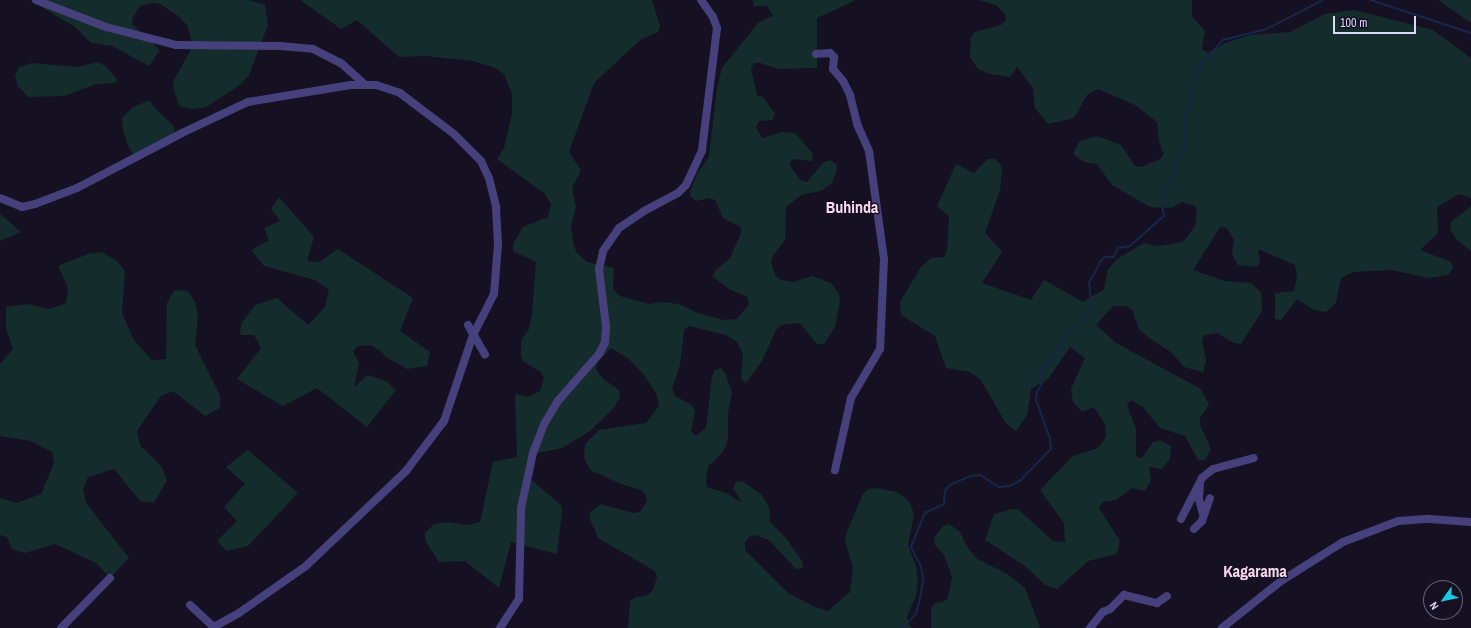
<!DOCTYPE html>
<html>
<head>
<meta charset="utf-8">
<style>
	body { margin:0 }
	#map { position:relative; width:1471px; height:628px; overflow:hidden; background:#151123; font-family:"Archivo Narrow",sans-serif }
	div>[style] { position:absolute }
	.green>* { inset:0; background:#152c2c }
	.stream>* { height:1.5px; margin:-0.75px; padding:0 0.75px; transform-origin:0.75px; border-radius:0.75px; background:#162748 }
	.minor>* { height:8px; margin:-4px; padding:0 4px; transform-origin:4px; border-radius:4px; background:#46417d }
	span { translate:-50% -50%; white-space:nowrap; text-align:center; line-height:1.15; -webkit-text-stroke:3px #151123; paint-order:stroke }
	.quarter-label { font-size:16px; color:#fbd9ed; font-weight:700 }
	.north { position:absolute; left:1423px; top:580px; width:40px; height:40px; box-sizing:border-box; background:#151123; border:1px solid #656079; border-radius:50%; rotate:237deg; font-size:11px; font-weight:700; line-height:16px; text-align:center; color:#ddd7fb }
	.north::after { content:''; display:block; margin:auto; width:14px; height:18px; background:#1ac7e4; clip-path:polygon(50% 0,100% 100%,50% 72%,0 100%) }
	.scale { position:absolute; left:1333px; top:16px; width:83px; height:18px; box-sizing:border-box; border:2px solid #ddd7fb; border-top:0; padding-left:5px; font-size:12px; line-height:14px; white-space:nowrap; color:#ddd7fb; -webkit-text-stroke:3px #151123; paint-order:stroke }
</style>
</head>
<body>
<div id="map">
	<div class="green">
		<div style="clip-path:polygon(30px 0,249px 0,265px 5px,268px 25px,249px 75px,240px 85px,206px 107px,193px 109px,180px 107px,173px 88px,174px 80px,190px 51px,191px 38px,187px 25px,177px 15px,160px 4px,154px 3px,140px 6px,133px 17px,132px 24px,160px 50px,149px 66px,112px 46px,91px 43px,75px 27px)"></div>
		<div style="clip-path:polygon(300px 0,652px 0,660px 26px,658px 32px,640px 40px,594px 83px,569px 152px,581px 170px,572px 188px,576px 207px,571px 226px,574px 246px,577px 253px,587px 262px,614px 268px,613px 288px,617px 294px,623px 297px,649px 304px,661px 302px,679px 304px,698px 313px,724px 320px,737px 319px,749px 304px,747px 297px,729px 289px,713px 277px,715px 271px,730px 258px,741px 233px,741px 227px,723px 218px,715px 200px,709px 198px,696px 201px,691px 197px,690px 191px,698px 172px,709px 157px,717px 87px,722px 68px,758px 23px,773px 16px,767px 6px,754px 6px,753px 0,856px 0,817px 18px,817px 68px,779px 69px,760px 63px,754px 63px,751px 69px,757px 95px,763px 97px,775px 114px,772px 120px,759px 121px,756px 127px,759px 133px,763px 138px,782px 132px,795px 133px,813px 154px,812px 161px,793px 159px,789px 164px,800px 180px,807px 182px,824px 162px,830px 160px,836px 164px,837px 170px,832px 183px,821px 191px,801px 195px,786px 207px,785px 240px,773px 256px,771px 262px,775px 275px,781px 280px,794px 282px,812px 276px,831px 283px,839px 294px,840px 301px,835px 327px,824px 344px,817px 344px,800px 323px,781px 325px,776px 330px,762px 361px,746px 383px,741px 379px,743px 354px,737px 342px,726px 335px,689px 326px,684px 331px,680px 365px,672px 389px,675px 396px,692px 405px,695px 411px,691px 431px,696px 436px,706px 428px,712px 376px,715px 370px,721px 368px,725px 373px,732px 392px,728px 413px,728px 440px,723px 452px,708px 467px,706px 480px,707px 487px,726px 493px,742px 503px,733px 488px,736px 482px,742px 481px,761px 494px,769px 507px,770px 522px,786px 538px,802px 561px,803px 568px,796px 569px,769px 540px,755px 535px,749px 537px,745px 543px,745px 550px,788px 593px,815px 607px,828px 611px,850px 592px,853px 568px,845px 541px,846px 534px,863px 494px,868px 489px,875px 488px,897px 492px,909px 501px,914px 514px,908px 545px,916px 566px,918px 582px,916px 596px,907px 616px,908px 623px,912px 628px,628px 628px,630px 601px,636px 597px,648px 595px,653px 590px,657px 577px,655px 571px,598px 538px,590px 519px,590px 512px,601px 504px,633px 513px,640px 512px,647px 501px,646px 495px,641px 490px,621px 484px,590px 470px,584px 457px,585px 444px,599px 430px,646px 423px,659px 406px,656px 393px,644px 375px,629px 359px,611px 348px,597px 363px,596px 369px,603px 379px,619px 390px,620px 397px,614px 408px,590px 431px,562px 448px,533px 454px,528px 477px,561px 505px,562px 511px,557px 554px,511px 542px,499px 588px,465px 561px,439px 562px,425px 540px,425px 533px,434px 524px,448px 522px,467px 525px,480px 522px,493px 462px,517px 457px,515px 394px,528px 397px,540px 391px,544px 378px,541px 372px,524px 362px,521px 356px,521px 340px,529px 329px,532px 315px,536px 262px,513px 251px,513px 244px,523px 227px,548px 217px,551px 204px,544px 193px,497px 159px,504px 148px,512px 114px,512px 93px,504px 74px,493px 67px,473px 61px,426px 56px,399px 57px,357px 20px,341px 29px)"></div>
		<div style="clip-path:polygon(978px 0,1192px 0,1192px 16px,1205px 31px,1202px 49px,1208px 53px,1225px 43px,1250px 35px,1290px 32px,1325px 14px,1354px 10px,1433px 30px,1471px 58px,1471px 198px,1459px 194px,1437px 207px,1438px 233px,1420px 250px,1451px 262px,1453px 268px,1448px 275px,1429px 278px,1391px 270px,1353px 272px,1341px 278px,1336px 303px,1326px 312px,1314px 310px,1297px 299px,1281px 320px,1275px 319px,1275px 293px,1294px 291px,1297px 278px,1295px 265px,1258px 249px,1260px 262px,1257px 267px,1238px 265px,1232px 254px,1234px 240px,1227px 229px,1221px 226px,1193px 270px,1225px 281px,1251px 283px,1261px 292px,1262px 311px,1241px 344px,1234px 343px,1217px 333px,1204px 335px,1202px 341px,1206px 360px,1203px 372px,1184px 367px,1171px 352px,1149px 338px,1139px 329px,1132px 310px,1126px 306px,1113px 306px,1096px 325px,1116px 343px,1201px 389px,1209px 405px,1200px 418px,1200px 425px,1211px 449px,1205px 460px,1198px 460px,1185px 436px,1160px 428px,1143px 407px,1131px 400px,1127px 405px,1136px 429px,1136px 456px,1142px 458px,1153px 442px,1160px 440px,1171px 446px,1170px 459px,1162px 469px,1149px 467px,1151px 480px,1145px 491px,1132px 488px,1116px 500px,1102px 502px,1099px 508px,1120px 541px,1117px 554px,1088px 561px,1057px 589px,1045px 585px,1025px 566px,985px 540px,994px 514px,1012px 509px,1019px 510px,1053px 541px,1065px 542px,1064px 523px,1040px 490px,1073px 456px,1098px 448px,1106px 437px,1105px 424px,1094px 407px,1082px 412px,1073px 402px,1071px 389px,1085px 358px,1070px 347px,1048px 379px,1031px 389px,1027px 415px,1016px 431px,1005px 422px,981px 380px,970px 372px,946px 368px,935px 336px,901px 315px,900px 302px,921px 267px,931px 258px,944px 257px,947px 251px,949px 216px,937px 206px,956px 164px,974px 173px,988px 159px,995px 159px,1000px 164px,1002px 170px,1000px 190px,985px 233px,1002px 252px,982px 283px,1031px 300px,1044px 280px,1083px 302px,1104px 289px,1108px 269px,1117px 259px,1144px 243px,1157px 246px,1183px 242px,1195px 226px,1197px 212px,1195px 206px,1182px 202px,1171px 208px,1150px 207px,1112px 185px,1097px 164px,1084px 162px,1073px 154px,1079px 142px,1097px 136px,1121px 145px,1135px 166px,1142px 167px,1160px 159px,1164px 154px,1159px 142px,1157px 122px,1135px 105px,1098px 89px,1087px 95px,1074px 118px,1048px 124px,1035px 108px,1033px 88px,1017px 67px,1010px 77px,990px 74px,978px 69px,970px 57px,971px 37px,975px 32px,1001px 25px,1006px 20px,1005px 14px,996px 5px)"></div>
		<div style="clip-path:polygon(1438px 0,1471px 0,1471px 22px,1468px 21px)"></div>
		<div style="clip-path:polygon(98px 62px,107px 67px,117px 80px,116px 83px,96px 84px,64px 96px,28px 97px,18px 86px,15px 76px,19px 67px,32px 63px,76px 67px)"></div>
		<div style="clip-path:polygon(150px 100px,153px 106px,173px 125px,176px 136px,136px 158px,129px 148px,123px 130px,122px 118px,133px 107px)"></div>
		<div style="clip-path:polygon(279px 197px,314px 237px,307px 261px,319px 262px,338px 249px,413px 298px,400px 331px,430px 352px,427px 366px,407px 369px,386px 357px,382px 352px,371px 345px,358px 346px,353px 351px,359px 363px,354px 388px,367px 375px,386px 381px,396px 390px,367px 427px,317px 388px,283px 406px,237px 379px,261px 348px,254px 335px,240px 335px,241px 324px,255px 305px,277px 298px,308px 325px,325px 307px,329px 290px,315px 280px,264px 266px,251px 250px,269px 240px,264px 228px,280px 221px,271px 209px)"></div>
		<div style="clip-path:polygon(1471px 206px,1471px 251px,1457px 240px,1450px 229px,1451px 222px)"></div>
		<div style="clip-path:polygon(0 214px,11px 223px,21px 232px,0 241px)"></div>
		<div style="clip-path:polygon(102px 252px,117px 261px,125px 271px,122px 313px,134px 340px,152px 360px,166px 359px,167px 303px,174px 290px,188px 291px,195px 302px,198px 316px,195px 345px,220px 395px,220px 408px,205px 416px,173px 391px,161px 396px,137px 431px,140px 445px,161px 466px,167px 480px,154px 503px,140px 501px,114px 469px,88px 477px,83px 489px,86px 503px,129px 558px,110px 578px,96px 563px,55px 544px,25px 553px,12px 549px,7px 537px,0 535px,0 498px,17px 503px,41px 494px,54px 463px,52px 452px,31px 441px,0 436px,0 364px,13px 349px,6px 328px,6px 307px,27px 304px,50px 309px,66px 303px,68px 288px,58px 266px,88px 254px)"></div>
		<div style="clip-path:polygon(248px 450px,298px 493px,248px 546px,227px 551px,217px 541px,237px 521px,224px 507px,245px 484px,226px 467px)"></div>
		<div style="clip-path:polygon(949px 524px,960px 532px,966px 545px,977px 559px,1007px 574px,1025px 588px,1040px 628px,931px 628px,931px 608px,935px 603px,943px 602px,948px 597px,952px 577px,944px 555px,935px 545px,934px 538px,943px 526px)"></div>
	</div>
	<div class="stream">
		<div style="left:1371px;top:0;width:105px;rotate:18.3deg"></div>
		<div style="left:903px;top:628px;width:19px;rotate:-47deg"></div>
		<div style="left:916px;top:614px;width:21px;rotate:-76deg"></div>
		<div style="left:921px;top:594px;width:15px;rotate:-82deg"></div>
		<div style="left:923px;top:579px;width:12px;rotate:-99deg"></div>
		<div style="left:921px;top:567px;width:22px;rotate:-117deg"></div>
		<div style="left:911px;top:547px;width:37px;rotate:-68deg"></div>
		<div style="left:925px;top:513px;width:21px;rotate:-25deg"></div>
		<div style="left:944px;top:504px;width:13px;rotate:-86deg"></div>
		<div style="left:945px;top:491px;width:8px;rotate:-50deg"></div>
		<div style="left:950px;top:485px;width:22px;rotate:-24deg"></div>
		<div style="left:970px;top:476px;width:11px;rotate:-5deg"></div>
		<div style="left:981px;top:475px;width:22px;rotate:34deg"></div>
		<div style="left:999px;top:487px;width:11px;rotate:-5deg"></div>
		<div style="left:1010px;top:486px;width:11px;rotate:-27deg"></div>
		<div style="left:1020px;top:481px;width:45px;rotate:-45.9deg"></div>
		<div style="left:1051px;top:449px;width:10px;rotate:-96deg"></div>
		<div style="left:1050px;top:439px;width:41px;rotate:-109.7deg"></div>
		<div style="left:1036px;top:400px;width:8px;rotate:-83deg"></div>
		<div style="left:1037px;top:392px;width:10px;rotate:-61deg"></div>
		<div style="left:1042px;top:383px;width:8px;rotate:-113deg"></div>
		<div style="left:1039px;top:376px;width:5px;rotate:-68deg"></div>
		<div style="left:1041px;top:371px;width:32px;rotate:-49deg"></div>
		<div style="left:1062px;top:347px;width:11px;rotate:-85deg"></div>
		<div style="left:1063px;top:336px;width:38px;rotate:-41deg"></div>
		<div style="left:1092px;top:311px;width:28px;rotate:-96deg"></div>
		<div style="left:1089px;top:283px;width:25px;rotate:-61deg"></div>
		<div style="left:1101px;top:261px;width:6px;rotate:-45deg"></div>
		<div style="left:1105px;top:257px;width:9px"></div>
		<div style="left:1114px;top:257px;width:10px;rotate:-66deg"></div>
		<div style="left:1118px;top:248px;width:12px;rotate:-9deg"></div>
		<div style="left:1130px;top:246px;width:45px;rotate:-41.4deg"></div>
		<div style="left:1164px;top:216px;width:11px;rotate:-100deg"></div>
		<div style="left:1162px;top:205px;width:13px;rotate:-77deg"></div>
		<div style="left:1165px;top:192px;width:53px;rotate:-66.8deg"></div>
		<div style="left:1186px;top:143px;width:12px;rotate:-99deg"></div>
		<div style="left:1184px;top:131px;width:62px;rotate:-78.9deg"></div>
		<div style="left:1196px;top:70px;width:40px;rotate:-48deg"></div>
		<div style="left:1223px;top:40px;width:45px;rotate:-14deg"></div>
		<div style="left:1267px;top:29px;width:63px;rotate:-27.4deg"></div>
	</div>
	<div class="minor">
		<div style="left:36px;top:0;width:75px;rotate:21.1deg"></div>
		<div style="left:106px;top:27px;width:72px;rotate:14.4deg"></div>
		<div style="left:176px;top:45px;width:104px;rotate:0.6deg"></div>
		<div style="left:280px;top:46px;width:33px;rotate:5deg"></div>
		<div style="left:313px;top:49px;width:31px;rotate:27deg"></div>
		<div style="left:341px;top:63px;width:31px;rotate:42deg"></div>
		<div style="left:816px;top:54px;width:14px;rotate:-4deg"></div>
		<div style="left:830px;top:53px;width:6px;rotate:45deg"></div>
		<div style="left:834px;top:57px;width:12px;rotate:95deg"></div>
		<div style="left:833px;top:69px;width:16px;rotate:50deg"></div>
		<div style="left:843px;top:81px;width:16px;rotate:63deg"></div>
		<div style="left:850px;top:95px;width:30px;rotate:76deg"></div>
		<div style="left:857px;top:124px;width:30px;rotate:66deg"></div>
		<div style="left:869px;top:151px;width:109px;rotate:82.1deg"></div>
		<div style="left:884px;top:259px;width:90px;rotate:92.5deg"></div>
		<div style="left:880px;top:349px;width:57px;rotate:120.6deg"></div>
		<div style="left:851px;top:398px;width:74px;rotate:102.5deg"></div>
		<div style="left:0;top:198px;width:24px;rotate:22deg"></div>
		<div style="left:22px;top:207px;width:13px;rotate:-13deg"></div>
		<div style="left:35px;top:204px;width:45px;rotate:-20.9deg"></div>
		<div style="left:77px;top:188px;width:119px;rotate:-27.6deg"></div>
		<div style="left:182px;top:133px;width:73px;rotate:-25.2deg"></div>
		<div style="left:248px;top:102px;width:104px;rotate:-9.4deg"></div>
		<div style="left:351px;top:85px;width:25px"></div>
		<div style="left:376px;top:85px;width:25px;rotate:18deg"></div>
		<div style="left:400px;top:93px;width:68px;rotate:37.2deg"></div>
		<div style="left:454px;top:134px;width:38px;rotate:45deg"></div>
		<div style="left:481px;top:161px;width:19px;rotate:65deg"></div>
		<div style="left:489px;top:178px;width:30px;rotate:76deg"></div>
		<div style="left:496px;top:207px;width:37px;rotate:87deg"></div>
		<div style="left:498px;top:244px;width:50px;rotate:94.6deg"></div>
		<div style="left:494px;top:294px;width:46px;rotate:117.1deg"></div>
		<div style="left:473px;top:335px;width:91px;rotate:108.6deg"></div>
		<div style="left:444px;top:421px;width:63px;rotate:127.2deg"></div>
		<div style="left:406px;top:471px;width:138px;rotate:136.5deg"></div>
		<div style="left:306px;top:566px;width:82px;rotate:145deg"></div>
		<div style="left:239px;top:613px;width:31px;rotate:151deg"></div>
		<div style="left:468px;top:325px;width:34px;rotate:60deg"></div>
		<div style="left:1200px;top:484px;width:15px;rotate:94deg"></div>
		<div style="left:1199px;top:499px;width:16px;rotate:75deg"></div>
		<div style="left:1181px;top:519px;width:46px;rotate:-62.9deg"></div>
		<div style="left:1202px;top:478px;width:14px;rotate:-39deg"></div>
		<div style="left:1213px;top:469px;width:42px;rotate:-15deg"></div>
		<div style="left:1194px;top:529px;width:11px;rotate:-45deg"></div>
		<div style="left:1202px;top:521px;width:24px;rotate:-71deg"></div>
		<div style="left:190px;top:605px;width:33px;rotate:43deg"></div>
		<div style="left:61px;top:628px;width:70px;rotate:-45.6deg"></div>
		<div style="left:500px;top:628px;width:35px;rotate:-57deg"></div>
		<div style="left:519px;top:599px;width:91px;rotate:-88.7deg"></div>
		<div style="left:521px;top:508px;width:56px;rotate:-77.7deg"></div>
		<div style="left:533px;top:453px;width:31px;rotate:-69deg"></div>
		<div style="left:544px;top:424px;width:26px;rotate:-59deg"></div>
		<div style="left:557px;top:402px;width:64px;rotate:-48.8deg"></div>
		<div style="left:599px;top:354px;width:13px;rotate:-63deg"></div>
		<div style="left:605px;top:342px;width:16px;rotate:-86deg"></div>
		<div style="left:606px;top:326px;width:57px;rotate:-97deg"></div>
		<div style="left:599px;top:269px;width:18px;rotate:-77deg"></div>
		<div style="left:603px;top:251px;width:28px;rotate:-55deg"></div>
		<div style="left:619px;top:228px;width:30px;rotate:-34deg"></div>
		<div style="left:644px;top:211px;width:38px;rotate:-28deg"></div>
		<div style="left:678px;top:193px;width:11px;rotate:-45deg"></div>
		<div style="left:686px;top:185px;width:38px;rotate:-65deg"></div>
		<div style="left:702px;top:150px;width:123px;rotate:-83deg"></div>
		<div style="left:717px;top:28px;width:12px;rotate:-110deg"></div>
		<div style="left:713px;top:17px;width:21px;rotate:-125deg"></div>
		<div style="left:1090px;top:628px;width:21px;rotate:-51deg"></div>
		<div style="left:1103px;top:612px;width:8px;rotate:-23deg"></div>
		<div style="left:1110px;top:609px;width:20px;rotate:-45deg"></div>
		<div style="left:1124px;top:595px;width:34px;rotate:14deg"></div>
		<div style="left:1157px;top:603px;width:12px;rotate:-35deg"></div>
		<div style="left:1222px;top:628px;width:75px;rotate:-38.5deg"></div>
		<div style="left:1281px;top:581px;width:73px;rotate:-32.2deg"></div>
		<div style="left:1343px;top:542px;width:59px;rotate:-20.9deg"></div>
		<div style="left:1398px;top:521px;width:31px;rotate:-4deg"></div>
		<div style="left:1429px;top:519px;width:42px;rotate:4.1deg"></div>
	</div>
	<div class="quarter-label">
		<span style="left:852px;top:207px">Buhinda</span>
		<span style="left:1255px;top:571px">Kagarama</span>
	</div>
	<div class="north">N</div>
	<div class="scale">100 m</div>
</div>
</body>
</html>
